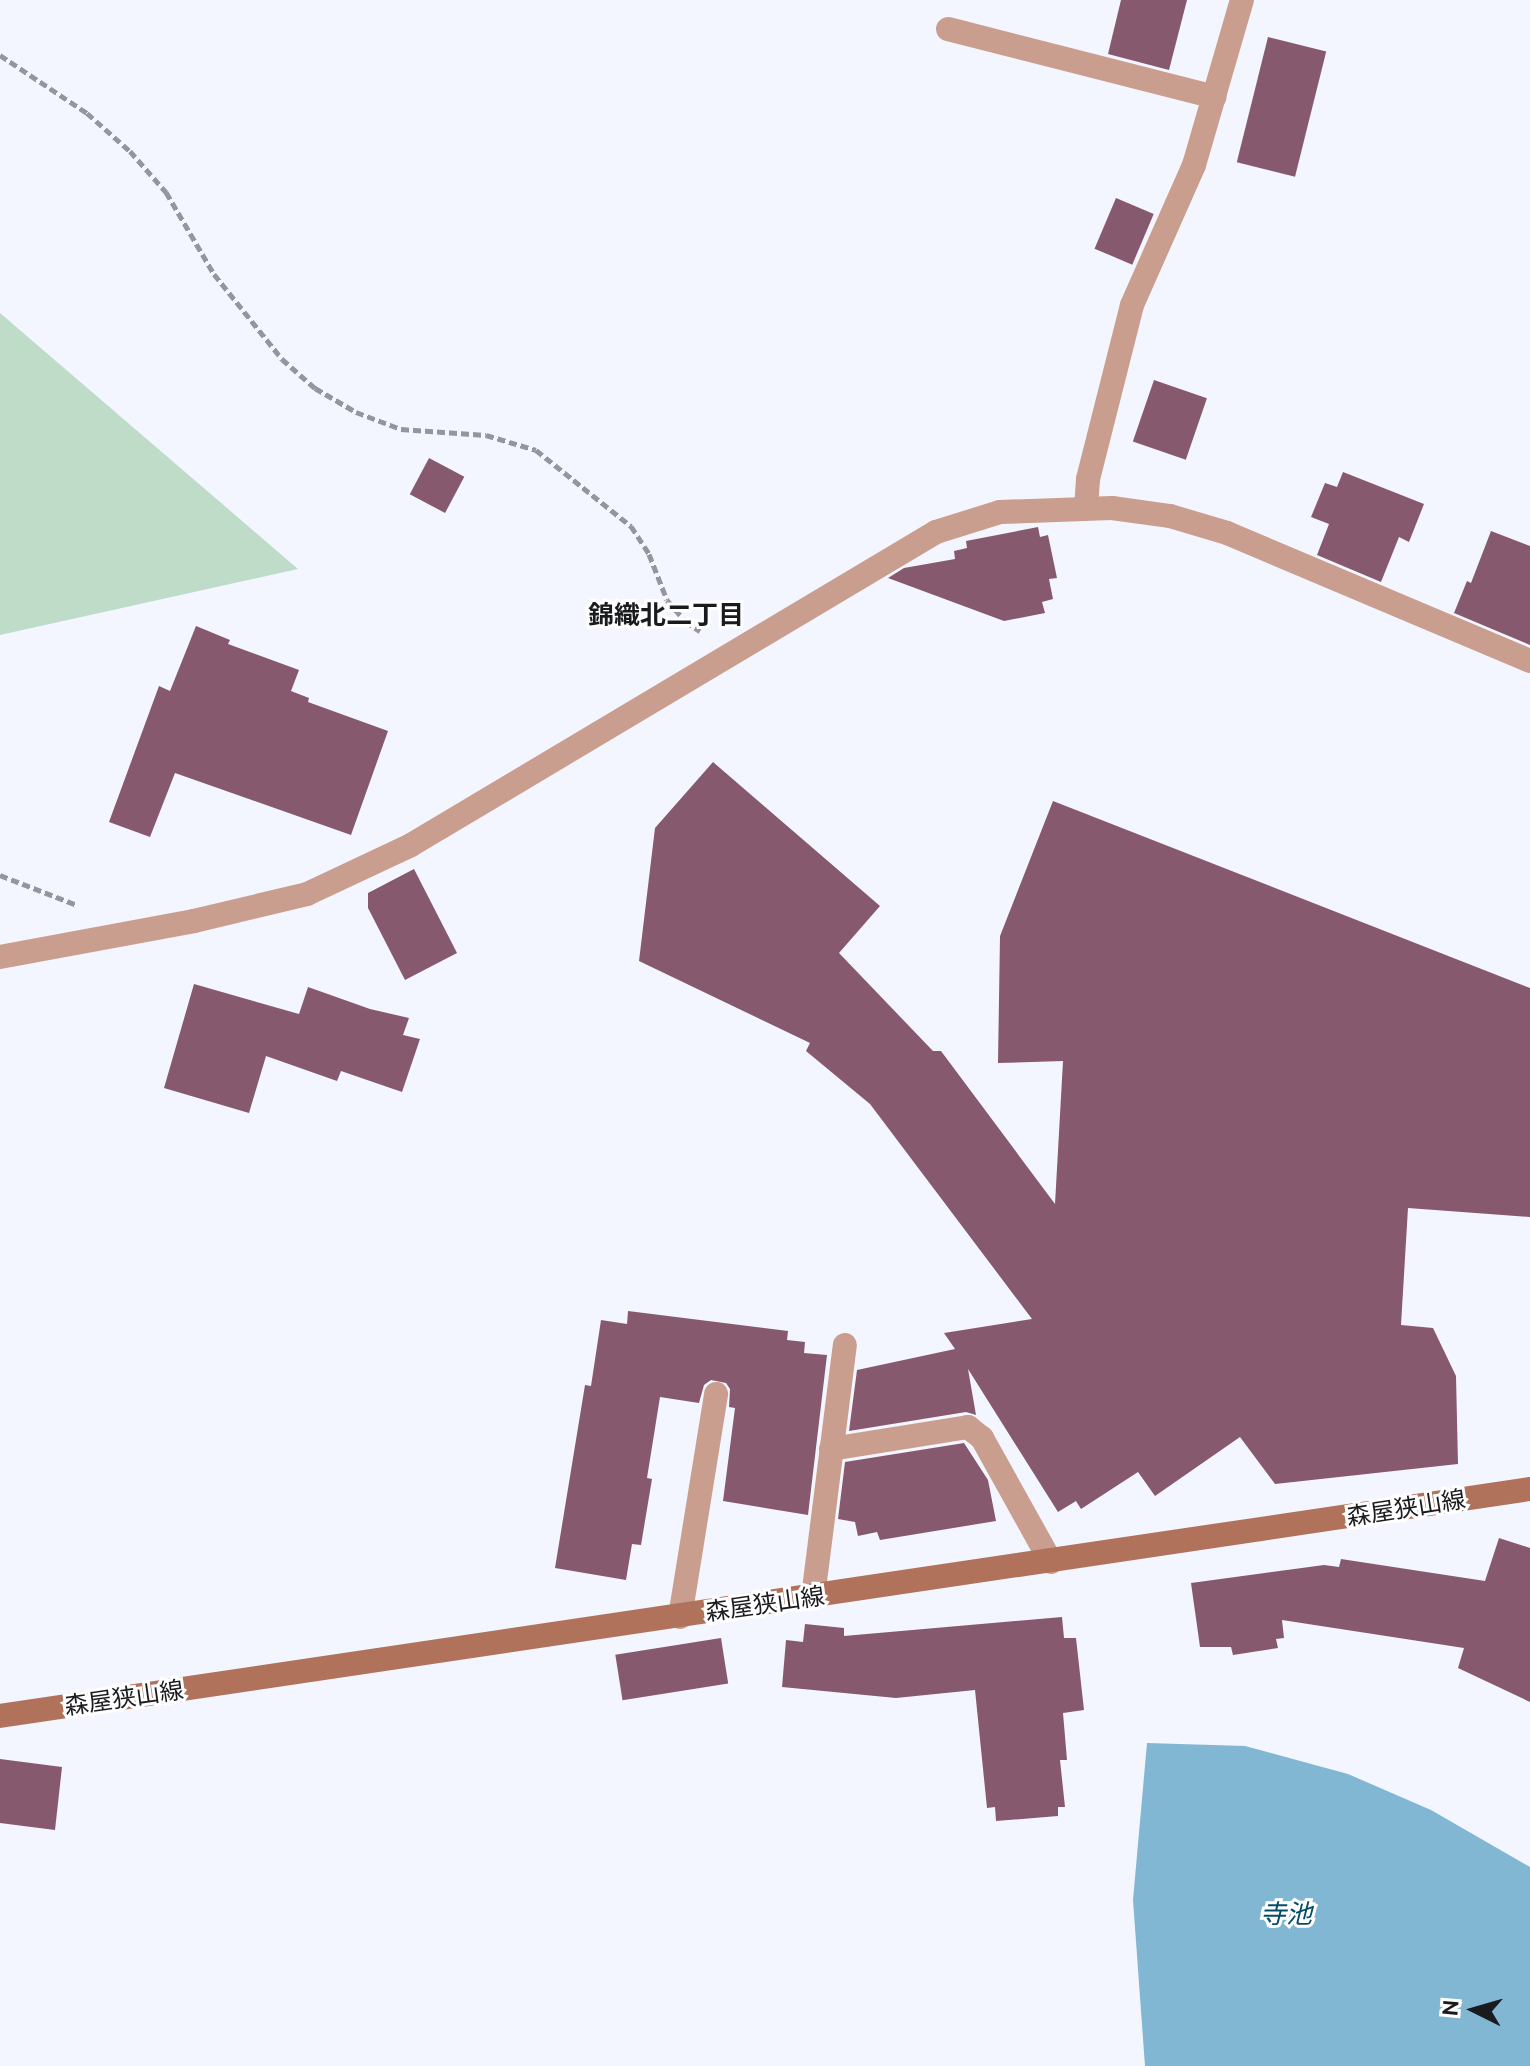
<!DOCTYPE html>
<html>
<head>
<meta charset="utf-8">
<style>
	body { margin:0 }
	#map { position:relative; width:1530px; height:2066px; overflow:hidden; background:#f3f6ff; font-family:Ubuntu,"Noto Sans JP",sans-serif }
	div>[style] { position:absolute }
	.green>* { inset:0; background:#bedcc8 }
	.water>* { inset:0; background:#82b7d3 }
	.building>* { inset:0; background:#87596e; transform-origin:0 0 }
	.path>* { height:5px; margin-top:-2.5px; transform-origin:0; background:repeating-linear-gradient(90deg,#94969c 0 8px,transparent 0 12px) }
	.street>* { height:24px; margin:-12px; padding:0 12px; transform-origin:12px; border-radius:12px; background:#ca9e8e }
	.secondary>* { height:24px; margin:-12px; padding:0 12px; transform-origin:12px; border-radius:12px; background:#b1725c }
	span { translate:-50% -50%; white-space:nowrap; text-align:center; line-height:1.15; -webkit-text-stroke:6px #fff; paint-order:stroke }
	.street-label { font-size:24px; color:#1a1b1e }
	.neighbourhood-label { font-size:26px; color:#1a1b1e; font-weight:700 }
	.water-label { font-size:26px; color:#044d69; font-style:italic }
	.north { position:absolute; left:1434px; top:1970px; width:80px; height:80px; -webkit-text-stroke:6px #fff; paint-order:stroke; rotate:275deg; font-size:22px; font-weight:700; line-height:32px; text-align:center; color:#1a1b1e }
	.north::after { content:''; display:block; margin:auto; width:28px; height:36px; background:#1a1b1e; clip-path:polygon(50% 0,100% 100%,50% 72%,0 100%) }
</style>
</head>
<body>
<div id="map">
	<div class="green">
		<div style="clip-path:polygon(0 313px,298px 569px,0 635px)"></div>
	</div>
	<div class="water">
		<div style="clip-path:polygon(1147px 1743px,1245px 1746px,1348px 1774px,1431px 1810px,1530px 1867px,1530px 2066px,1145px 2066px,1133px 1900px)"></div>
	</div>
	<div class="building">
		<div style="clip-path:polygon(1121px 0,1187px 0,1169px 70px,1108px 54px)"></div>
		<div style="left:1268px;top:37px;width:60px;height:129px;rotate:14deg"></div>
		<div style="left:1116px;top:198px;width:41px;height:55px;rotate:23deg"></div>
		<div style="left:1154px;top:380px;width:56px;height:65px;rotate:19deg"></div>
		<div style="left:429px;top:458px;width:40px;height:41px;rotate:28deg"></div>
		<div style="clip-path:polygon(1343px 472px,1424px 504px,1409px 542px,1399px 537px,1381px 582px,1317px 555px,1329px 524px,1311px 517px,1325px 483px,1337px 487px)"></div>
		<div style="clip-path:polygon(1038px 527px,1040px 537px,1048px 535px,1057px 578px,1049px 579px,1053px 599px,1042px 602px,1045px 613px,1004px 621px,888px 578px,904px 568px,955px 559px,954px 551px,967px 548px,966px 541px)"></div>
		<div style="clip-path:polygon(1491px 531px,1530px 546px,1530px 645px,1454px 613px,1467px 581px,1471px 583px)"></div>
		<div style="clip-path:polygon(196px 626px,230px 640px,228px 644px,299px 670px,291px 691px,309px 698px,308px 702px,388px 731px,351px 835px,175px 773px,150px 837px,109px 822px,159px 686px,170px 691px)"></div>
		<div style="clip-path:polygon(713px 762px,880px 906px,839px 953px,933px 1051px,941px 1051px,1055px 1204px,1063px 1061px,998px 1063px,1000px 936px,1053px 801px,1530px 988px,1530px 1217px,1408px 1208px,1401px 1325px,1433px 1328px,1456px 1376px,1458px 1464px,1275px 1484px,1240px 1437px,1155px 1496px,1138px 1472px,1081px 1509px,1076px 1501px,1058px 1512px,968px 1369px,976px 1415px,966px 1412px,849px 1431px,857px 1370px,955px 1349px,944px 1333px,1032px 1319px,870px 1104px,806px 1051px,810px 1043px,639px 961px,655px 828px)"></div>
		<div style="clip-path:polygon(414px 869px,457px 953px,405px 980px,368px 908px,368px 893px)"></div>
		<div style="clip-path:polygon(194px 984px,299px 1014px,308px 987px,370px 1009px,409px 1018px,403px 1035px,420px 1039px,402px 1092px,341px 1071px,337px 1081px,266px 1056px,249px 1113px,164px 1088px)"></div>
		<div style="clip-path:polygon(628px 1311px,788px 1331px,787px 1340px,805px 1342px,804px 1353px,827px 1355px,808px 1515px,723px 1501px,735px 1408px,729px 1407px,730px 1389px,726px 1383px,711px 1380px,704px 1385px,699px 1403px,660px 1397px,647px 1478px,652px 1479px,641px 1545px,632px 1544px,626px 1580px,555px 1568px,585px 1385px,591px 1386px,601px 1320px,627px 1324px)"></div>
		<div style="clip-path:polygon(964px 1443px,988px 1480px,996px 1521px,880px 1540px,877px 1532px,858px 1536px,855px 1522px,838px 1519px,845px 1462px)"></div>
		<div style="clip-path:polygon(1499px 1538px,1530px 1548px,1530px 1702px,1458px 1668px,1464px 1648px,1282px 1620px,1284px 1638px,1276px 1639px,1278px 1648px,1233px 1655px,1231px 1647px,1200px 1647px,1191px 1583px,1324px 1565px,1339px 1567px,1341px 1559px,1485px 1581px)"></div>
		<div style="clip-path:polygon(1062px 1617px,1064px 1638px,1076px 1638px,1084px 1710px,1063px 1713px,1067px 1760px,1060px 1760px,1065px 1807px,1058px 1807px,1058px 1816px,996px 1821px,995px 1807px,987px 1808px,975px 1690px,896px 1698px,782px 1687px,786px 1640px,803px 1642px,805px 1624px,844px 1628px,844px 1636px)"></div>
		<div style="left:721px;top:1638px;width:46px;height:107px;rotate:81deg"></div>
		<div style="clip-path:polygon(0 1759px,62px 1767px,55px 1830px,0 1823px)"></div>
	</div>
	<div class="path">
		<div style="left:0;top:55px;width:105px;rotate:33.7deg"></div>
		<div style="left:87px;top:113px;width:57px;rotate:41.5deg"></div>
		<div style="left:130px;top:151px;width:55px;rotate:48.7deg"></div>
		<div style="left:166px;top:192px;width:95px;rotate:59.7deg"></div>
		<div style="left:214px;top:274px;width:109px;rotate:51.3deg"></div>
		<div style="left:282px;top:359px;width:44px;rotate:41.3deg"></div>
		<div style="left:315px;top:388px;width:48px;rotate:30.3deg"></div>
		<div style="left:356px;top:412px;width:48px;rotate:20.7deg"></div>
		<div style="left:401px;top:429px;width:85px;rotate:4deg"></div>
		<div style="left:486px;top:435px;width:52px;rotate:16.7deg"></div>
		<div style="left:536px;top:450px;width:122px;rotate:38.7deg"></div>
		<div style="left:631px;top:526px;width:33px;rotate:57deg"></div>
		<div style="left:649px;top:554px;width:49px;rotate:68.6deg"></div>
		<div style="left:667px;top:600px;width:28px;rotate:49deg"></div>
		<div style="left:685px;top:621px;width:18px;rotate:34deg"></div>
		<div style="left:0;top:875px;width:83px;rotate:21.3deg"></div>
	</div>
	<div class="street">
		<div style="left:948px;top:29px;width:275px;rotate:14.3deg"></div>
		<div style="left:1086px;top:508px;width:29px;rotate:-86deg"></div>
		<div style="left:1088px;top:479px;width:179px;rotate:-75.8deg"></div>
		<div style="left:1132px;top:305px;width:153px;rotate:-66.1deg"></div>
		<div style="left:1194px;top:165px;width:172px;rotate:-73.8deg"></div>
		<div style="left:0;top:957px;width:197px;rotate:-10.5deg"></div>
		<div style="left:194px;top:921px;width:116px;rotate:-13.4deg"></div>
		<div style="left:307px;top:894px;width:115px;rotate:-25.2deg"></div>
		<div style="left:411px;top:845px;width:611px;rotate:-30.8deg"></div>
		<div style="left:936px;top:532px;width:67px;rotate:-17.4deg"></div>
		<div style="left:1000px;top:512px;width:112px;rotate:-2deg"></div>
		<div style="left:1112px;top:508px;width:59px;rotate:7.9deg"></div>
		<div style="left:1170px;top:516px;width:59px;rotate:16.6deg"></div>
		<div style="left:1227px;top:533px;width:329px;rotate:22.9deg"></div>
		<div style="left:831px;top:1449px;width:139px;rotate:-9.1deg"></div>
		<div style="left:968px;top:1427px;width:18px;rotate:38deg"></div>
		<div style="left:982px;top:1438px;width:142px;rotate:60.9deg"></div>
		<div style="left:813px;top:1597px;width:254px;rotate:-82.8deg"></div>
		<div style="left:680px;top:1617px;width:226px;rotate:-80.8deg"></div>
	</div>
	<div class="secondary">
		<div style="left:0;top:1716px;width:1547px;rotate:-8.44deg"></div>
	</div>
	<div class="street-label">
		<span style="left:1406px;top:1508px;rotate:-9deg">森屋狭山線</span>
		<span style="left:765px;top:1604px;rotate:-8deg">森屋狭山線</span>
		<span style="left:124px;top:1698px;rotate:-8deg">森屋狭山線</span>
	</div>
	<div class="neighbourhood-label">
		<span style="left:666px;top:615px">錦織北二丁目</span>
	</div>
	<div class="water-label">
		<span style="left:1286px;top:1914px">寺池</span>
	</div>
	<div class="north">N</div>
</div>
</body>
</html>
